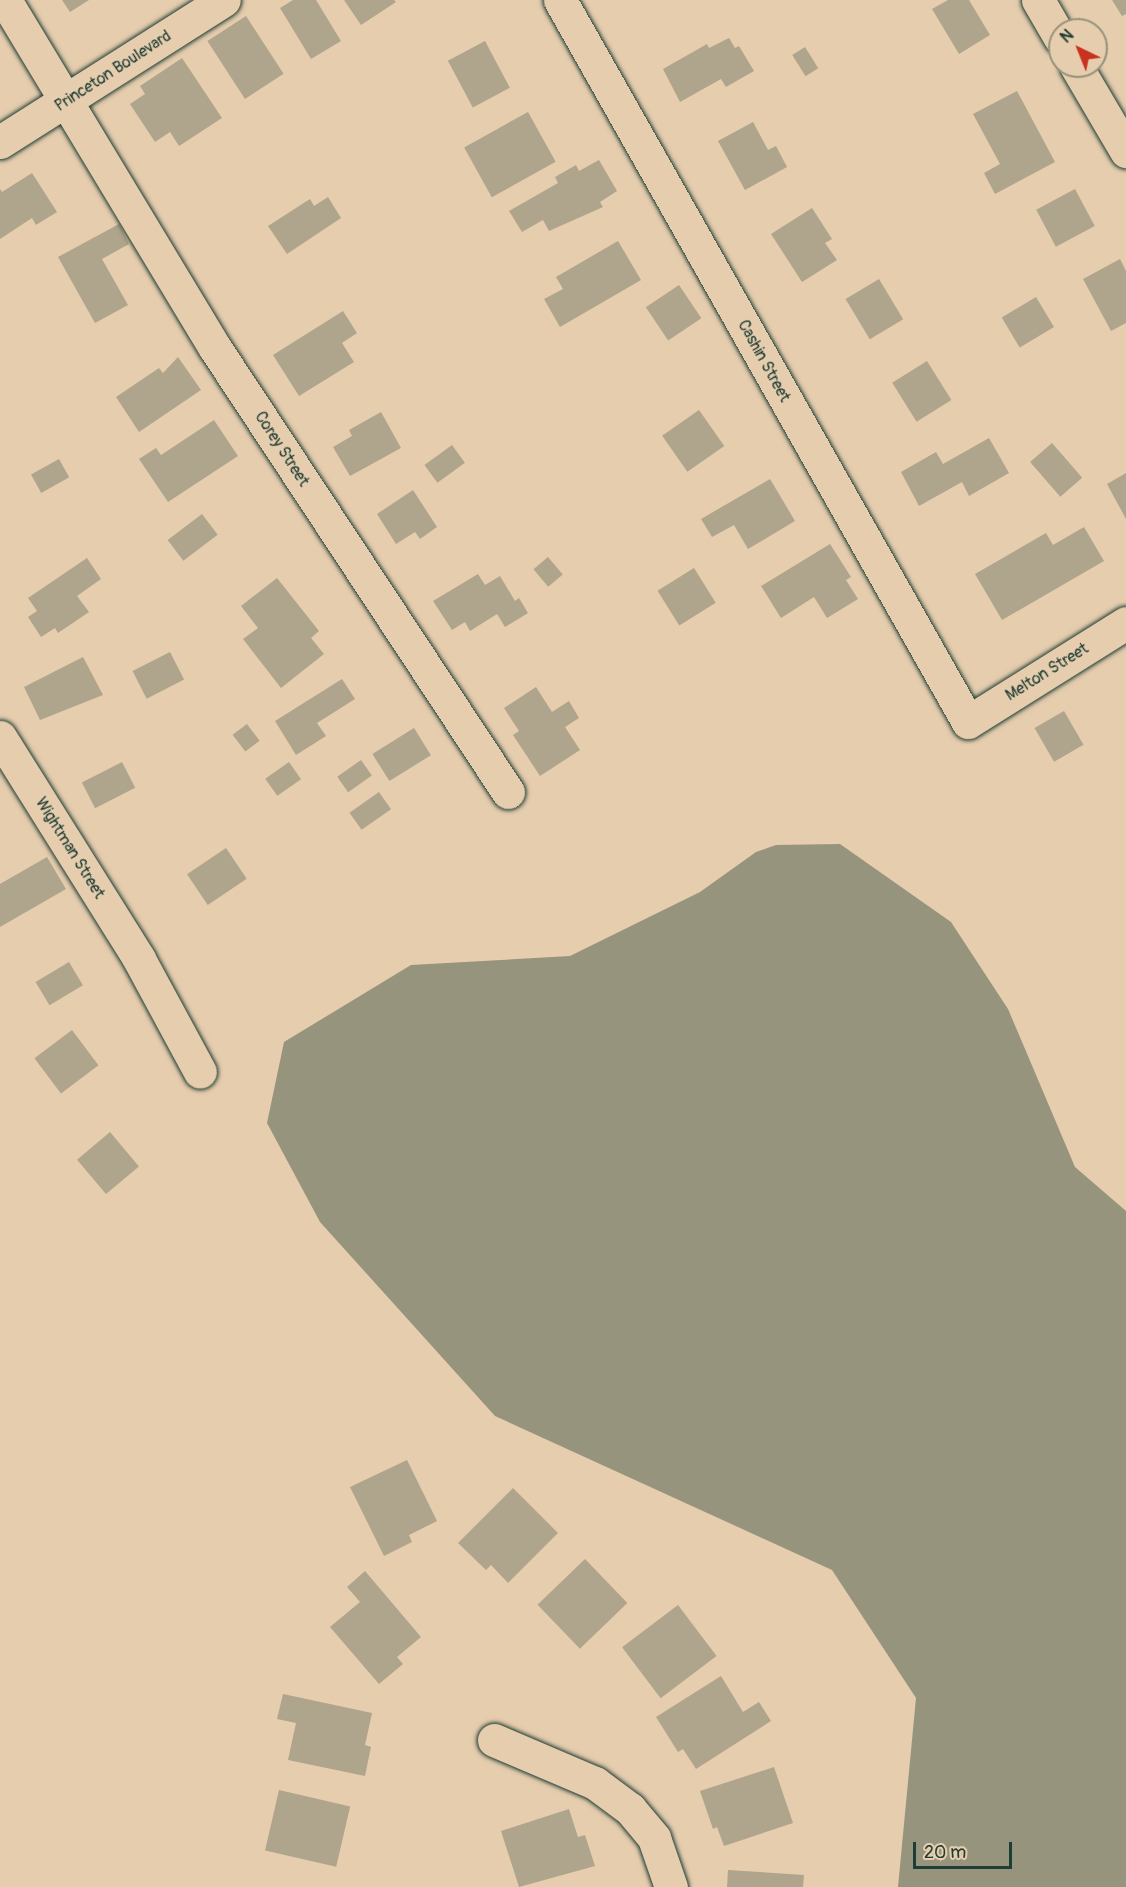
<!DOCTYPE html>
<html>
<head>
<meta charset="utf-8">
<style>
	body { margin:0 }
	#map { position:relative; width:1126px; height:1887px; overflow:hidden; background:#e6cdae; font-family:Pangolin,sans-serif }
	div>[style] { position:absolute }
	.water>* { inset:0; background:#97947d }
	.building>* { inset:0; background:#afa48c; transform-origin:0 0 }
	.roads { filter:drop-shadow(0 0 2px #1f3d34) drop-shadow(0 0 2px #1f3d34) }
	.minor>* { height:33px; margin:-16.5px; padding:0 16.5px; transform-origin:16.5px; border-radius:16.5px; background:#e6cdae }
	.major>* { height:33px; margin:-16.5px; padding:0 16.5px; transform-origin:16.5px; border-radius:16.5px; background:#e6cdae }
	span { translate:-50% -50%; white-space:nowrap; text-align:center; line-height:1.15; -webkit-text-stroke:5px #e6cdae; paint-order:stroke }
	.street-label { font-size:16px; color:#1f3d34 }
	.north { position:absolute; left:1048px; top:18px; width:60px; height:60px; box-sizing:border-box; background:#e6cdae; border:2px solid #96937d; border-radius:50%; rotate:317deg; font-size:16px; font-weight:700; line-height:24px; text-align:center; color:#1f3d34 }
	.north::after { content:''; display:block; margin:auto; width:21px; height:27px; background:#c8321e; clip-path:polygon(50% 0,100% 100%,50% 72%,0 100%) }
	.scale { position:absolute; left:913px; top:1842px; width:99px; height:27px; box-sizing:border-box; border:3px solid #1f3d34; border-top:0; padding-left:8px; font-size:18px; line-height:21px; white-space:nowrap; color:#1f3d34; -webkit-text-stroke:4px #e6cdae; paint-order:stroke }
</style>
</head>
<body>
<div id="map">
	<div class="water">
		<div style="clip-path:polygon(840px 844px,951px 922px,1008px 1009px,1075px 1167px,1126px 1211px,1126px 1887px,898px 1887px,916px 1698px,832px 1570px,495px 1416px,320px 1222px,267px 1123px,284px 1042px,411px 965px,570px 956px,700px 892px,756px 852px,776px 845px)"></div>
	</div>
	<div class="building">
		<div style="clip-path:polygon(62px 0,89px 0,70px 12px)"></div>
		<div style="clip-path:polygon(293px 0,316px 0,341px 41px,311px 59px,280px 8px)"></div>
		<div style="clip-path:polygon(344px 0,394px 0,396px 2px,361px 25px)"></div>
		<div style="clip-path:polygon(948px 0,969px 0,990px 35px,959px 54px,932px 9px)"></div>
		<div style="clip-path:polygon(1112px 0,1126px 0,1126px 14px,1122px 16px)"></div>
		<div style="left:246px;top:16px;width:69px;height:46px;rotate:57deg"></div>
		<div style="clip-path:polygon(729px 38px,735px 48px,739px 46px,754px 71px,726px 87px,721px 79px,680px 102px,663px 69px,707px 44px,709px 48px)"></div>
		<div style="left:485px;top:41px;width:53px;height:42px;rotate:62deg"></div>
		<div style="left:805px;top:47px;width:25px;height:15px;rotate:58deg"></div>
		<div style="clip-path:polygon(182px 58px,222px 118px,179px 146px,170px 132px,155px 142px,130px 104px,145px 94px,140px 86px)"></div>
		<div style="clip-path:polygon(1017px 91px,1055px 162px,995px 194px,984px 173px,1000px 164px,973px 114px)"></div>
		<div style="left:528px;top:112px;width:57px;height:73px;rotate:61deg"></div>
		<div style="clip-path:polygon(753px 122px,768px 150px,776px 146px,787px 167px,745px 190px,718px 141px)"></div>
		<div style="clip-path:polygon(599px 160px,617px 191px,600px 202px,603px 207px,549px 231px,543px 220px,522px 232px,509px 211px,558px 183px,555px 177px,576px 165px,579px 171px)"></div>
		<div style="clip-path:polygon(32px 173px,57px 212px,36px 225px,32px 218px,0 239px,0 189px,2px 192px)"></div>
		<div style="left:1075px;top:189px;width:42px;height:44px;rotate:62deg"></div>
		<div style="clip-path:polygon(328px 197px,341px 218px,287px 254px,268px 226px,310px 199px,314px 206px)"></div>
		<div style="clip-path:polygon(812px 208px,832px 239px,825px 243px,837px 260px,802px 282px,771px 234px)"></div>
		<div style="clip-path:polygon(119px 224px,129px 244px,102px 259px,128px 305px,95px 323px,58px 257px)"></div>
		<div style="clip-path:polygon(618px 241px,641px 280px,560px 327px,544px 299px,563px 289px,556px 277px)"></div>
		<div style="clip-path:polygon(1120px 259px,1126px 271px,1126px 323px,1111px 331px,1083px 279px)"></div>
		<div style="left:879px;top:279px;width:47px;height:39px;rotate:59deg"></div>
		<div style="left:679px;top:285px;width:40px;height:40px;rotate:56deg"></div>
		<div style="left:1036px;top:297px;width:35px;height:40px;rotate:59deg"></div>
		<div style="clip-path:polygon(343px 311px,357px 333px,342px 343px,354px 362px,299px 396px,273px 355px)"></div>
		<div style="clip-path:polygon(178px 357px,201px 390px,139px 432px,116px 397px,159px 368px,163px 373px)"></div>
		<div style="left:927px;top:361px;width:46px;height:41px;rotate:58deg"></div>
		<div style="left:699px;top:410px;width:44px;height:45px;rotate:55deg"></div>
		<div style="clip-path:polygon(381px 412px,401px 448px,350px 476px,333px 447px,352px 436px,349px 430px)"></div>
		<div style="clip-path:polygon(214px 420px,238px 456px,168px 502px,139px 459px,156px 448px,161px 455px)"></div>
		<div style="clip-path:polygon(989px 438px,1009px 473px,969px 496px,962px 482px,919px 506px,901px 472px,936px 452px,943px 464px)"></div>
		<div style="left:1052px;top:443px;width:46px;height:29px;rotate:49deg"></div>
		<div style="left:452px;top:445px;width:22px;height:34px;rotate:54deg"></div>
		<div style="left:59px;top:459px;width:21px;height:32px;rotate:61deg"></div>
		<div style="clip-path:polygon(1126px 473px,1126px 519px,1107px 484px)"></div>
		<div style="clip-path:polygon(770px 479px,795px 521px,748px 549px,734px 525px,712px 537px,701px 519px)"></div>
		<div style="clip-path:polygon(413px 490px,437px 527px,420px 539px,415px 532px,396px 544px,377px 514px)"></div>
		<div style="left:202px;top:514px;width:26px;height:43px;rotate:53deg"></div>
		<div style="clip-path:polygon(1084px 527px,1104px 561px,1002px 620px,975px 574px,1046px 533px,1053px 545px)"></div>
		<div style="clip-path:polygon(830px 544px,851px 577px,846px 580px,858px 599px,827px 618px,814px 597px,781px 618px,761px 586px)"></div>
		<div style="left:548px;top:557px;width:23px;height:19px;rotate:50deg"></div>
		<div style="clip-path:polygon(87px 558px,101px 579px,77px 596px,89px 612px,58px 633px,55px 628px,41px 637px,28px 617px,37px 611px,28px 598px)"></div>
		<div style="left:694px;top:568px;width:41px;height:43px;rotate:58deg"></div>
		<div style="clip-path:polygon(478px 574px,485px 585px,500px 576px,515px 601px,519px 598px,528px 613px,505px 627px,497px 614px,470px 631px,465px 622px,452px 630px,433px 601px)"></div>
		<div style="clip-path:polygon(277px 578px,319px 631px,311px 638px,324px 654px,281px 688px,243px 639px,258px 628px,241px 606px)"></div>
		<div style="left:170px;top:652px;width:31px;height:42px;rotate:63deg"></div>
		<div style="clip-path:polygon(83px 657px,103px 695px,40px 720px,24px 687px)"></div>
		<div style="clip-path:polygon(342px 679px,355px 699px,317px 723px,326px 736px,296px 755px,275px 721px)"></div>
		<div style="clip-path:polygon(536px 687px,552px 712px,569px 701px,579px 718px,565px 727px,580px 750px,540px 776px,513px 735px,519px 731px,504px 708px)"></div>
		<div style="left:1064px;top:711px;width:39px;height:34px;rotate:60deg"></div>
		<div style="left:247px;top:724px;width:21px;height:18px;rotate:53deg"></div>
		<div style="left:414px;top:728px;width:32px;height:49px;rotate:58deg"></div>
		<div style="left:361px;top:760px;width:19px;height:29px;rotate:55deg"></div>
		<div style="left:122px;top:762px;width:29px;height:45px;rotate:63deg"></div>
		<div style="left:289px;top:762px;width:21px;height:29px;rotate:55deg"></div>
		<div style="left:379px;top:792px;width:21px;height:36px;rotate:55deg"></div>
		<div style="left:226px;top:848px;width:37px;height:47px;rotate:56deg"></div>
		<div style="clip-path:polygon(47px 857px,66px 889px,0 927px,0 884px)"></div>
		<div style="left:69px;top:962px;width:27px;height:39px;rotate:59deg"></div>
		<div style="left:72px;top:1030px;width:44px;height:47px;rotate:53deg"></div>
		<div style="left:110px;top:1132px;width:45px;height:43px;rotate:50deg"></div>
		<div style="clip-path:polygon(407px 1460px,437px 1521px,409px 1535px,412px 1542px,384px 1556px,350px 1487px)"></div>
		<div style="clip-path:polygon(513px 1488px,558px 1533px,508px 1583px,491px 1565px,486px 1570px,458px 1543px)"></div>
		<div style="left:585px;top:1559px;width:61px;height:66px;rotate:46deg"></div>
		<div style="clip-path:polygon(365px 1571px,421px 1637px,397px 1657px,403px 1664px,379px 1684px,330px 1627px,360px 1602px,347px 1587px)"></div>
		<div style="left:678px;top:1605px;width:64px;height:70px;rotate:53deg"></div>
		<div style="clip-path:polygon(721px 1676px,743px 1712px,759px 1702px,771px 1721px,696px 1769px,683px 1749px,678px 1752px,656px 1717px)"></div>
		<div style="clip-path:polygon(283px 1694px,372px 1713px,365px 1745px,371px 1747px,365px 1776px,288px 1760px,296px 1723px,277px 1719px)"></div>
		<div style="clip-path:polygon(774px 1767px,793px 1823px,724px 1846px,717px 1827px,713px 1829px,700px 1791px)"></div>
		<div style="left:279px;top:1790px;width:73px;height:62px;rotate:13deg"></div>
		<div style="clip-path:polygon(569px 1809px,578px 1837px,585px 1835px,595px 1866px,519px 1887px,501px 1831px)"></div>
		<div style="clip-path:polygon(728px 1870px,804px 1875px,803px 1887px,727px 1887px)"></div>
	</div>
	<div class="roads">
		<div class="minor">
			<div style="left:5px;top:0;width:406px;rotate:58.9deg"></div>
			<div style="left:215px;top:348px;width:532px;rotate:56.58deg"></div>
			<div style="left:560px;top:0;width:829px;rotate:60.53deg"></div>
			<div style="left:968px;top:722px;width:186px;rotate:-32.1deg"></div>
			<div style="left:1038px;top:0;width:44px;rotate:59.9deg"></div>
			<div style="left:1076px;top:66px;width:99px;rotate:59.5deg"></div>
			<div style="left:0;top:737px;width:262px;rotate:57.9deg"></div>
			<div style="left:139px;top:959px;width:128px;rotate:61.6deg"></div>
			<div style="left:494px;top:1740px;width:110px;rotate:23.1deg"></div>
			<div style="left:595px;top:1783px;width:44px;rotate:36.6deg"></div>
			<div style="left:630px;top:1809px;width:38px;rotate:50deg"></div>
			<div style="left:654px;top:1838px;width:52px;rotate:70.9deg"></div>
		</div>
		<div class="major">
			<div style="left:0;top:142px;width:265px;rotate:-32.4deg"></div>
		</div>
	</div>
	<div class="street-label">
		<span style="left:113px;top:71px;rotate:-33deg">Princeton Boulevard</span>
		<span style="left:764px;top:361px;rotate:61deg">Cashin Street</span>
		<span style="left:282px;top:449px;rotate:57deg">Corey Street</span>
		<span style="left:1047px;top:672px;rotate:-32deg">Melton Street</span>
		<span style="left:70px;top:848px;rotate:58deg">Wightman Street</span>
	</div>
	<div class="north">N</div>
	<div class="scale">20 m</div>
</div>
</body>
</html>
